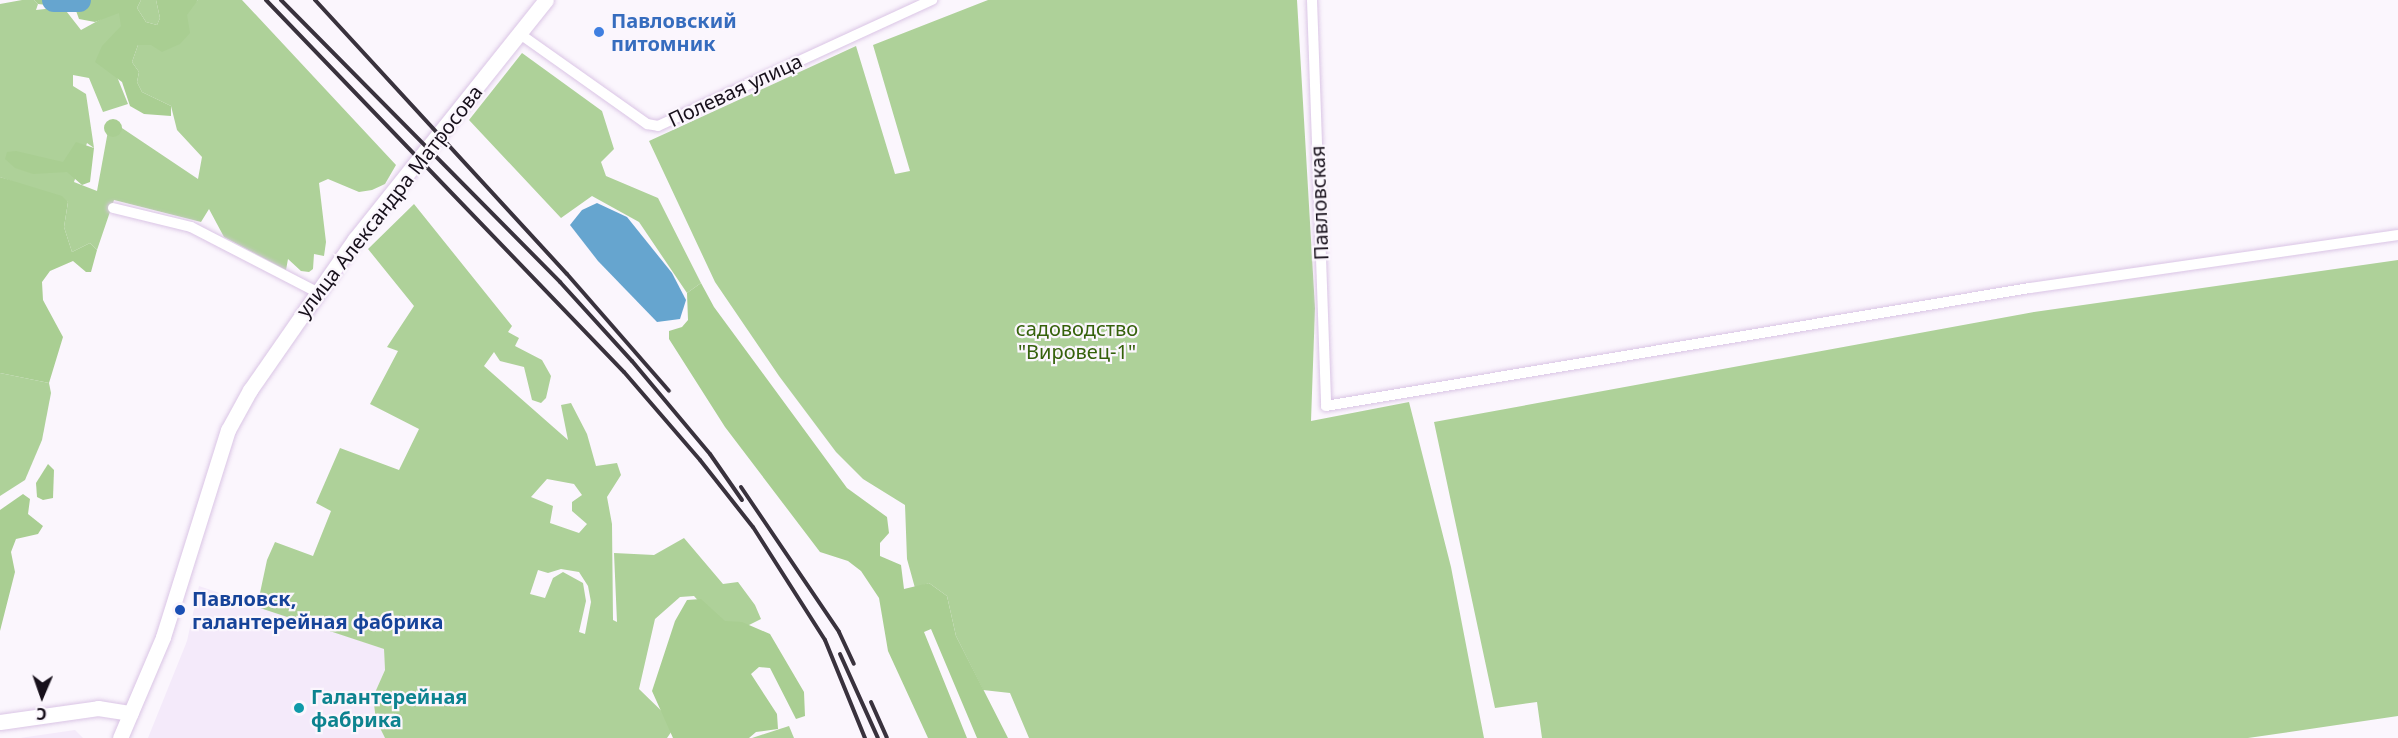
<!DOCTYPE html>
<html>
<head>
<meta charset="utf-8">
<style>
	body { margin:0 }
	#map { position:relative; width:2398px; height:738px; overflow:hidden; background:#fbf6fd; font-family:"Noto Sans",sans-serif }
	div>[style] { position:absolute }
	.built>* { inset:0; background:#f4eafa }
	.green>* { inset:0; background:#aed199 }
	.forest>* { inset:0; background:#a9ce92 }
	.round { border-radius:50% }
	.water>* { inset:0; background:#66a5cf }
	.river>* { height:24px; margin:-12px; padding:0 12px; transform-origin:12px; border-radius:12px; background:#66a5cf }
	.roads { filter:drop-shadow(0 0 2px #dac5e5) drop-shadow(0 0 2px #dac5e5) }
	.street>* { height:10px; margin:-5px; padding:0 5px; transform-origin:5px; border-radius:5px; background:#fff }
	.secondary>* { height:15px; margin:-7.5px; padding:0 7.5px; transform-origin:7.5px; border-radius:7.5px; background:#fff }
	.rail>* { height:4px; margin:-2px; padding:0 2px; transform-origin:2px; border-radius:2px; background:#39323d }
	.dots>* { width:16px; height:16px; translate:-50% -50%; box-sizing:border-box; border:3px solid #fbf6fd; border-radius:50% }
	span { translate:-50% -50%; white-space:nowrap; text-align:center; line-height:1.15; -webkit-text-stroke:4.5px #fbf6fd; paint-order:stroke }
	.shop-label { font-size:20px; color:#366cbe; font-weight:700 }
	.left { translate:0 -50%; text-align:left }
	.street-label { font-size:20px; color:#17101b }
	.park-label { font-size:20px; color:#35610b }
	.transit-label { font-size:20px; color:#164399; font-weight:700 }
	.culture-label { font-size:20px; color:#0d838f; font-weight:700 }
	.north { position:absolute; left:12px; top:666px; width:60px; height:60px; -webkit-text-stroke:4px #fbf6fd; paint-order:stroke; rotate:182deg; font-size:16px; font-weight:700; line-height:24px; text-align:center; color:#17101b }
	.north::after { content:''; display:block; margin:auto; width:21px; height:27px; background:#17101b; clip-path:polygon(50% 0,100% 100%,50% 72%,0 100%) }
</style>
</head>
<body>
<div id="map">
	<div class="built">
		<div style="clip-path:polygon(199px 586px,384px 649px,385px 670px,373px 697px,376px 720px,385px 738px,148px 738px,187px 641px)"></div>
		<div style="clip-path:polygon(75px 730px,83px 738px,20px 738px)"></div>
	</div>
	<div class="green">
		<div style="clip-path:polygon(22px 0,34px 0,38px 4px,36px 10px,63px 7px,81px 30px,123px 7px,136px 26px,105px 47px,128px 104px,103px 112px,89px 78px,73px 75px,73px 86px,86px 94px,94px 148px,87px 143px,74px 182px,97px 191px,110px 120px,198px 179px,202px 157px,177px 130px,171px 106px,142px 92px,137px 82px,139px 72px,132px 62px,138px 45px,151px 45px,198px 0,242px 0,396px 165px,385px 184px,372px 190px,359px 192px,328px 179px,319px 183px,326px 242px,324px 256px,314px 254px,313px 269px,309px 272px,301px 271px,288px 259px,286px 270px,224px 237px,209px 209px,201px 222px,114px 200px,97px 250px,90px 243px,72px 252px,64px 227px,68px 202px,0 177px,0 4px)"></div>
		<div style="clip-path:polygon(141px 0,156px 0,160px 18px,157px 25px,146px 22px,137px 8px)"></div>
		<div style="clip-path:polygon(988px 0,1297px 0,1315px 308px,1311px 421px,1409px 402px,1451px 567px,1484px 738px,1029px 738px,1010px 693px,983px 690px,956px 636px,947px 596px,929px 583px,915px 588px,907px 559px,905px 505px,863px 479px,836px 452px,779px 376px,715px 282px,649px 141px,856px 46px,895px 174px,910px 171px,873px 45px)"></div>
		<div style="clip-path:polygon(522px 53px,602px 111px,614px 149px,601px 162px,606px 176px,658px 198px,701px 283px,687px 293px,639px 222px,592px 196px,561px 218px,469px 120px)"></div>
		<div style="clip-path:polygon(evenodd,414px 204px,512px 326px,508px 332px,519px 338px,515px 346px,542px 360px,551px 376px,546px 398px,541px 403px,532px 400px,524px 367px,500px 361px,494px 352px,484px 366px,568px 440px,561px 405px,571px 403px,587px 434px,596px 466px,617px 463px,621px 475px,607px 497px,612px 524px,613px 620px,617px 622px,614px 553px,654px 555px,684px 538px,723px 584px,738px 582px,755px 605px,761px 619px,729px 635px,694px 596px,680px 597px,655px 619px,639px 689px,676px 725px,667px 738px,385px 738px,376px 720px,373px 697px,385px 670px,384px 649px,257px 607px,267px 560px,275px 542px,313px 556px,331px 511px,316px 503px,340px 448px,399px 470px,419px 429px,370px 404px,398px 351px,387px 347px,414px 306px,368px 249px,414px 204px,547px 479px,574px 484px,582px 495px,572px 502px,572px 511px,587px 524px,579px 533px,550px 523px,553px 506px,531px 497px,547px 479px,414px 204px,561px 569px,579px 572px,588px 586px,591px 602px,585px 634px,579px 632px,586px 601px,583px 583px,563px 572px,553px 578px,545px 598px,530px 594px,538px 570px,548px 573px,561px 569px)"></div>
		<div style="clip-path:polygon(2398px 260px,2398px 716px,2248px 738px,1542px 738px,1537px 702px,1495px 708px,1434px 422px,2034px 312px)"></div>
		<div style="clip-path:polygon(0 373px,49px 383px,51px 393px,42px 440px,25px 480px,0 496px)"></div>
		<div style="clip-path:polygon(789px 726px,794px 738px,752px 738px)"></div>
	</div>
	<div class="forest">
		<div style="clip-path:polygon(34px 0,141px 0,137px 8px,146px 22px,157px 25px,160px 18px,156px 0,198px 0,187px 15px,190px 33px,180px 44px,162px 52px,151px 45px,138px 45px,132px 62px,139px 72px,137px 82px,142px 92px,171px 106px,171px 116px,144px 114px,130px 106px,122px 82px,95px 62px,102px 46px,121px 26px,119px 13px,95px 22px,79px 19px,75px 8px,38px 4px)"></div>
		<div class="round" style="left:104px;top:119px;width:18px;height:18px"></div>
		<div style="clip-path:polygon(76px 142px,94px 148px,90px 182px,82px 185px,67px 172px,33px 174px,15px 168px,5px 159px,7px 152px,16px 151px,63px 162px)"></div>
		<div style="clip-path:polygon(0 177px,62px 196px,68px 202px,64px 227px,72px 252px,90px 243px,97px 250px,91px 272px,86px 272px,73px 261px,50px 271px,42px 282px,43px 300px,63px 337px,49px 383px,0 373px)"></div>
		<div style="clip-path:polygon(701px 283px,714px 307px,847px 488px,887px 517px,889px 533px,880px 543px,880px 556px,901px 565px,904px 589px,929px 583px,947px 596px,956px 636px,1008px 738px,977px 738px,931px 629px,924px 632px,967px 738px,928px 738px,888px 651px,879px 598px,861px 571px,848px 561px,820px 552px,725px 427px,669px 339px,669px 331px,682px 327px,688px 320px,687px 293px)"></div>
		<div style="clip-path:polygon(48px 464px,54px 470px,53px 498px,43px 500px,37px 497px,36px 483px)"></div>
		<div style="clip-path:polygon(23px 494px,30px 499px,28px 514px,43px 526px,38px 534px,16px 539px,11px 552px,15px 572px,0 631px,0 510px)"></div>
		<div style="clip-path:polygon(701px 599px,725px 621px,742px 622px,770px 634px,804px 692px,805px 716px,796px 719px,770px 668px,759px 667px,751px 674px,777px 714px,778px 729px,756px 732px,749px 738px,673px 738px,652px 691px,675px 621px,687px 600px)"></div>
	</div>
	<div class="water">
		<div style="clip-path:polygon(597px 203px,627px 217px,672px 273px,686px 300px,680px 319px,657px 322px,598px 261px,570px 225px,582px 210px)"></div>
	</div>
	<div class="river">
		<div style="left:54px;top:0;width:25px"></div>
	</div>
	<div class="roads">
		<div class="street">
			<div style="left:1312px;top:0;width:406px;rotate:88deg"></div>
			<div style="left:1326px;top:406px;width:714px;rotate:-9.52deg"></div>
			<div style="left:2030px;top:288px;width:372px;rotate:-8.2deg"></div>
			<div style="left:520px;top:34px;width:156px;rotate:35.3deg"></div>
			<div style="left:647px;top:124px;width:11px;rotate:10deg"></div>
			<div style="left:658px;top:126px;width:302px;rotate:-24.7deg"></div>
			<div style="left:113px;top:208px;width:80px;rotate:13.7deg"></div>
			<div style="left:191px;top:227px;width:140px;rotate:27.3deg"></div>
		</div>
		<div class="secondary">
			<div style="left:0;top:722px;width:99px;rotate:-8.1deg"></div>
			<div style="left:98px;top:708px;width:33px;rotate:9deg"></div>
			<div style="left:120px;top:738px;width:110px;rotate:-66.9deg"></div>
			<div style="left:163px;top:637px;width:217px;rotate:-72.6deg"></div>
			<div style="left:228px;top:430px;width:46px;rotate:-61.2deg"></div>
			<div style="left:250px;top:390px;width:184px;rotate:-55.2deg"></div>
			<div style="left:355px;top:239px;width:306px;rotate:-51.4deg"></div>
		</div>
	</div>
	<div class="rail">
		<div style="left:266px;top:0;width:516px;rotate:46.1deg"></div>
		<div style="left:624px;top:372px;width:116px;rotate:49.2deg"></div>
		<div style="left:700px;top:460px;width:85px;rotate:51.7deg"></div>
		<div style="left:753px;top:527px;width:134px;rotate:57.5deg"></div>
		<div style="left:825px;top:640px;width:106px;rotate:67.8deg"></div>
		<div style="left:281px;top:0;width:397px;rotate:45.3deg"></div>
		<div style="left:560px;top:282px;width:107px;rotate:47.7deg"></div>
		<div style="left:632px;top:361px;width:121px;rotate:50deg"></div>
		<div style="left:710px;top:454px;width:56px;rotate:55.2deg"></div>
		<div style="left:315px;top:0;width:372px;rotate:47.4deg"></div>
		<div style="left:567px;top:274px;width:155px;rotate:48.9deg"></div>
		<div style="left:741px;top:487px;width:175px;rotate:55.9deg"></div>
		<div style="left:839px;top:632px;width:35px;rotate:65deg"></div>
		<div style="left:840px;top:654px;width:92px;rotate:65.7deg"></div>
		<div style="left:871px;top:702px;width:39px;rotate:66deg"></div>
	</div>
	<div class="dots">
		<div style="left:599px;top:32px;background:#3f7fe0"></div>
		<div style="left:180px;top:610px;background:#1a4fb4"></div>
		<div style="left:299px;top:708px;background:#0f9aa8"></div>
	</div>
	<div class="shop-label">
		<span class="left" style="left:611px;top:32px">Павловский<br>питомник</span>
	</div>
	<div class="street-label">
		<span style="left:735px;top:90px;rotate:-25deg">Полевая улица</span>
		<span style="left:389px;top:201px;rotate:-52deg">улица Александра Матросова</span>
		<span style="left:1319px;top:203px;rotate:-92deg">Павловская</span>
	</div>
	<div class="park-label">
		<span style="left:1077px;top:340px">садоводство<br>"Вировец-1"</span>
	</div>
	<div class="transit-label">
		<span class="left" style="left:192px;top:610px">Павловск,<br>галантерейная фабрика</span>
	</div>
	<div class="culture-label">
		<span class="left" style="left:311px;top:708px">Галантерейная<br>фабрика</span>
	</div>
	<div class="north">С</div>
</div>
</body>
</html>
